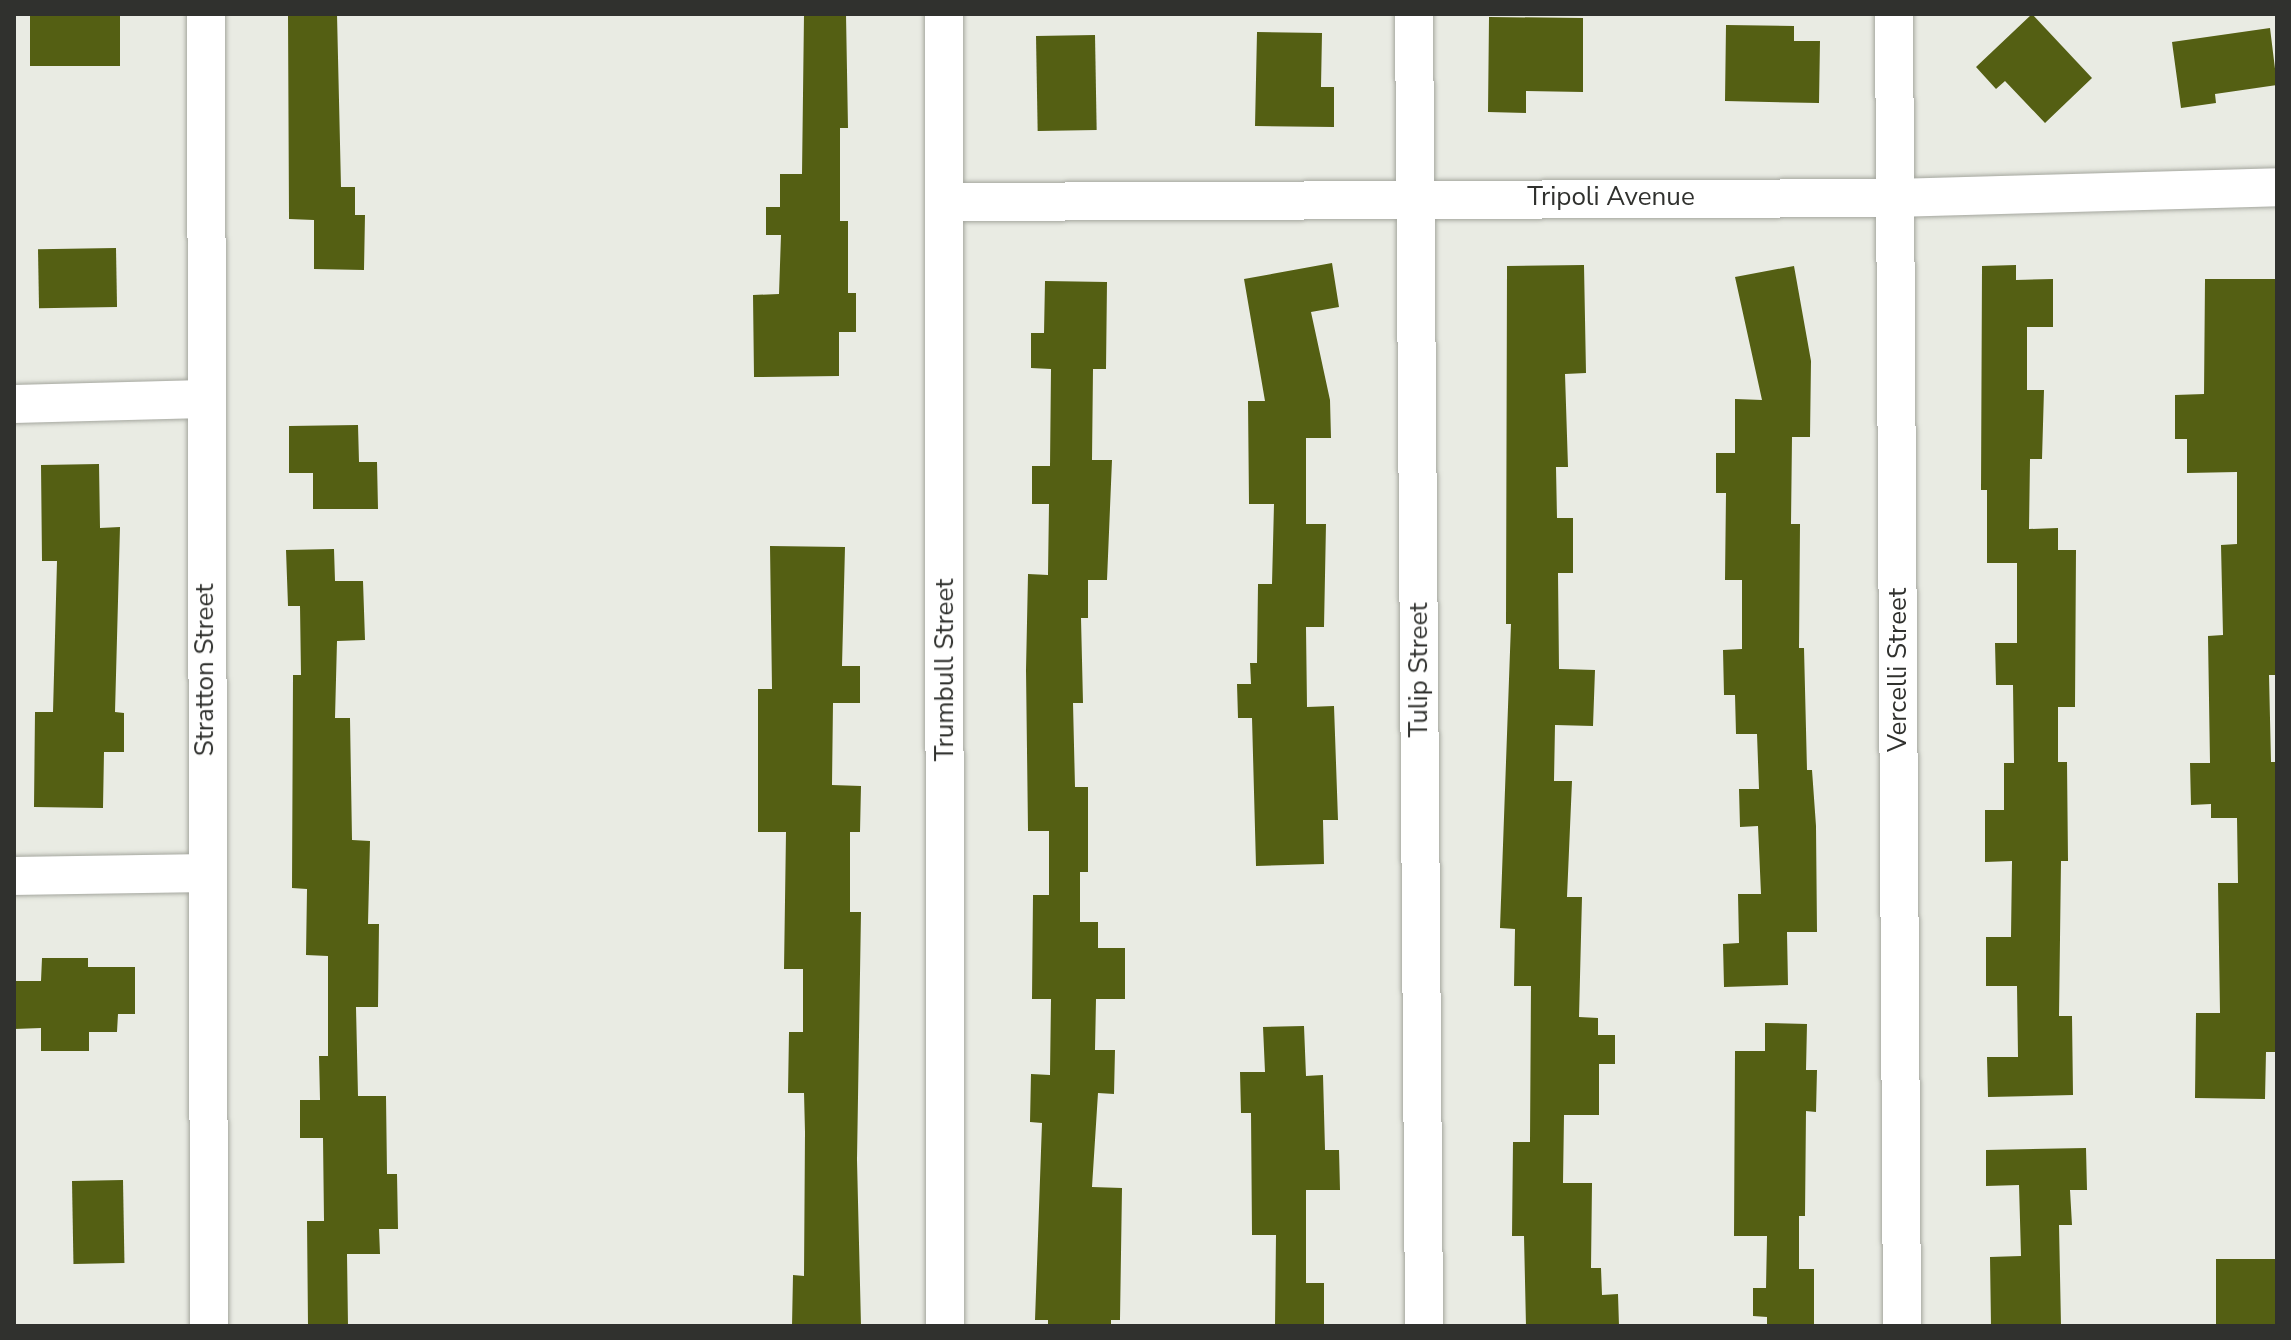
<!DOCTYPE html>
<html>
<head>
<meta charset="utf-8">
<style>
	body { margin:0 }
	#map { position:relative; width:2291px; height:1340px; overflow:hidden; background:#e9ebe3; font-family:"Nunito Sans",sans-serif }
	div>[style] { position:absolute }
	.building>* { inset:0; background:#545f13; transform-origin:0 0 }
	.roads { filter:drop-shadow(0 0 2px #a4a69e) drop-shadow(0 0 2px #a4a69e) }
	.street>* { height:38px; margin:-19px; padding:0 19px; transform-origin:19px; border-radius:19px; background:#fff }
	span { translate:-50% -50%; white-space:nowrap; text-align:center; line-height:1.15; -webkit-text-stroke:8px #fff; paint-order:stroke }
	.street-label { font-size:26px; color:#30312e }
	.frame { position:absolute; inset:0; border:16px solid #30312e; pointer-events:none }
</style>
</head>
<body>
<div id="map">
	<div class="building">
		<div style="left:30px;top:14px;width:90px;height:52px"></div>
		<div style="clip-path:polygon(288px 14px,337px 14px,341px 187px,355px 187px,355px 215px,365px 215px,364px 270px,314px 269px,314px 220px,289px 219px)"></div>
		<div style="clip-path:polygon(804px 14px,846px 14px,848px 128px,840px 128px,840px 221px,848px 221px,848px 293px,856px 293px,856px 332px,839px 332px,839px 376px,754px 377px,753px 295px,779px 294px,781px 235px,766px 235px,766px 207px,780px 207px,780px 174px,802px 174px)"></div>
		<div style="clip-path:polygon(2032px 14px,2092px 78px,2045px 123px,2005px 81px,1996px 89px,1976px 67px)"></div>
		<div style="clip-path:polygon(1489px 17px,1583px 18px,1583px 92px,1526px 91px,1526px 113px,1488px 112px)"></div>
		<div style="clip-path:polygon(1726px 25px,1794px 26px,1794px 41px,1820px 41px,1819px 103px,1725px 101px)"></div>
		<div style="clip-path:polygon(2270px 28px,2277px 85px,2215px 94px,2216px 103px,2181px 108px,2172px 42px)"></div>
		<div style="clip-path:polygon(1257px 32px,1322px 33px,1321px 87px,1334px 87px,1334px 127px,1255px 126px)"></div>
		<div style="left:1095px;top:35px;width:95px;height:59px;rotate:89deg"></div>
		<div style="left:116px;top:248px;width:59px;height:78px;rotate:89deg"></div>
		<div style="clip-path:polygon(1332px 263px,1339px 307px,1311px 312px,1330px 400px,1331px 438px,1306px 438px,1306px 524px,1326px 524px,1324px 627px,1306px 627px,1307px 707px,1334px 706px,1338px 820px,1323px 820px,1324px 864px,1256px 866px,1252px 718px,1238px 718px,1237px 684px,1251px 684px,1250px 663px,1257px 663px,1258px 584px,1272px 584px,1274px 504px,1249px 504px,1248px 401px,1265px 401px,1244px 279px)"></div>
		<div style="clip-path:polygon(1584px 265px,1586px 373px,1565px 374px,1568px 467px,1556px 467px,1557px 518px,1573px 518px,1573px 573px,1558px 573px,1559px 669px,1595px 670px,1593px 726px,1555px 725px,1554px 781px,1572px 781px,1567px 897px,1582px 897px,1579px 1017px,1598px 1018px,1598px 1035px,1615px 1035px,1615px 1064px,1599px 1064px,1599px 1115px,1564px 1115px,1563px 1183px,1592px 1183px,1591px 1268px,1601px 1268px,1602px 1295px,1618px 1294px,1619px 1326px,1526px 1326px,1524px 1236px,1512px 1236px,1513px 1142px,1530px 1142px,1531px 986px,1514px 986px,1515px 929px,1500px 928px,1511px 624px,1506px 624px,1507px 266px)"></div>
		<div style="clip-path:polygon(2016px 265px,2016px 280px,2053px 279px,2053px 327px,2027px 327px,2027px 390px,2044px 390px,2042px 459px,2030px 459px,2029px 529px,2058px 528px,2058px 550px,2076px 550px,2075px 707px,2058px 707px,2058px 762px,2067px 762px,2068px 861px,2061px 861px,2059px 1016px,2072px 1016px,2073px 1095px,1988px 1097px,1987px 1057px,2018px 1057px,2017px 986px,1986px 986px,1986px 937px,2011px 937px,2012px 861px,1985px 862px,1985px 810px,2004px 810px,2004px 763px,2014px 763px,2013px 685px,1996px 685px,1995px 643px,2017px 643px,2017px 563px,1987px 563px,1987px 490px,1981px 490px,1982px 266px)"></div>
		<div style="clip-path:polygon(1794px 266px,1811px 361px,1810px 437px,1792px 437px,1791px 524px,1800px 524px,1799px 648px,1804px 648px,1807px 770px,1812px 770px,1816px 826px,1817px 932px,1787px 932px,1788px 985px,1724px 987px,1723px 944px,1739px 943px,1738px 894px,1761px 894px,1758px 826px,1740px 827px,1739px 789px,1759px 789px,1757px 734px,1736px 734px,1735px 695px,1724px 695px,1723px 650px,1742px 649px,1742px 580px,1725px 580px,1726px 493px,1716px 493px,1716px 453px,1735px 453px,1735px 399px,1762px 400px,1735px 277px)"></div>
		<div style="clip-path:polygon(2205px 279px,2277px 279px,2277px 675px,2269px 675px,2271px 762px,2277px 762px,2277px 1052px,2266px 1052px,2265px 1099px,2195px 1098px,2196px 1013px,2220px 1013px,2218px 883px,2238px 883px,2237px 818px,2211px 818px,2211px 804px,2191px 805px,2190px 763px,2210px 763px,2208px 636px,2223px 635px,2221px 545px,2237px 544px,2237px 472px,2187px 473px,2187px 439px,2175px 439px,2175px 395px,2204px 394px)"></div>
		<div style="clip-path:polygon(1045px 281px,1107px 282px,1106px 369px,1093px 369px,1092px 460px,1112px 460px,1107px 580px,1088px 580px,1088px 618px,1081px 618px,1083px 703px,1073px 703px,1075px 787px,1088px 787px,1088px 872px,1080px 872px,1080px 922px,1098px 922px,1098px 948px,1125px 948px,1125px 999px,1096px 999px,1095px 1050px,1115px 1050px,1114px 1094px,1098px 1093px,1092px 1187px,1122px 1188px,1120px 1320px,1111px 1320px,1111px 1326px,1048px 1326px,1048px 1320px,1035px 1320px,1042px 1123px,1030px 1122px,1031px 1074px,1050px 1075px,1051px 999px,1032px 999px,1033px 895px,1049px 895px,1049px 831px,1028px 831px,1026px 670px,1028px 574px,1048px 575px,1049px 504px,1032px 504px,1032px 466px,1050px 466px,1051px 369px,1031px 368px,1031px 333px,1044px 333px)"></div>
		<div style="clip-path:polygon(358px 425px,359px 462px,377px 462px,378px 509px,313px 509px,313px 473px,289px 473px,289px 426px)"></div>
		<div style="clip-path:polygon(99px 464px,100px 528px,120px 527px,115px 712px,124px 713px,124px 752px,104px 752px,103px 808px,34px 807px,35px 712px,53px 712px,57px 561px,42px 561px,41px 465px)"></div>
		<div style="clip-path:polygon(770px 546px,845px 547px,842px 666px,860px 666px,860px 703px,833px 703px,832px 785px,861px 786px,860px 832px,850px 832px,850px 912px,861px 912px,857px 1160px,861px 1326px,792px 1326px,793px 1275px,804px 1276px,805px 1132px,804px 1093px,788px 1093px,789px 1032px,803px 1032px,803px 969px,784px 969px,786px 832px,758px 832px,758px 689px,772px 689px)"></div>
		<div style="clip-path:polygon(334px 549px,335px 581px,363px 581px,365px 640px,337px 641px,335px 718px,350px 718px,352px 840px,370px 841px,368px 924px,379px 924px,378px 1007px,356px 1007px,358px 1096px,386px 1096px,387px 1174px,397px 1174px,398px 1229px,379px 1229px,380px 1254px,347px 1254px,348px 1326px,308px 1326px,307px 1221px,324px 1221px,323px 1138px,300px 1138px,300px 1100px,320px 1100px,319px 1056px,328px 1056px,328px 956px,306px 955px,307px 889px,292px 888px,293px 675px,301px 675px,300px 606px,288px 606px,286px 550px)"></div>
		<div style="clip-path:polygon(42px 958px,88px 958px,88px 967px,135px 967px,135px 1014px,118px 1014px,117px 1032px,89px 1032px,89px 1051px,41px 1051px,41px 1028px,14px 1029px,14px 981px,41px 981px)"></div>
		<div style="clip-path:polygon(1765px 1023px,1807px 1024px,1806px 1070px,1817px 1070px,1816px 1112px,1806px 1111px,1805px 1216px,1799px 1216px,1799px 1269px,1814px 1269px,1814px 1326px,1767px 1326px,1767px 1317px,1753px 1316px,1753px 1288px,1766px 1288px,1767px 1236px,1734px 1236px,1735px 1051px,1765px 1051px)"></div>
		<div style="clip-path:polygon(1304px 1026px,1306px 1076px,1323px 1075px,1325px 1150px,1339px 1150px,1340px 1190px,1306px 1190px,1306px 1283px,1324px 1283px,1324px 1326px,1275px 1326px,1276px 1235px,1252px 1235px,1251px 1113px,1241px 1113px,1240px 1072px,1265px 1072px,1263px 1027px)"></div>
		<div style="clip-path:polygon(2086px 1148px,2087px 1190px,2070px 1190px,2072px 1225px,2059px 1225px,2061px 1326px,1991px 1326px,1990px 1257px,2021px 1256px,2019px 1185px,1986px 1186px,1986px 1150px)"></div>
		<div style="left:123px;top:1180px;width:83px;height:51px;rotate:89deg"></div>
		<div style="left:2277px;top:1259px;width:67px;height:61px;rotate:90deg"></div>
	</div>
	<div class="roads">
		<div class="street">
			<div style="left:206px;top:14px;width:1312px;rotate:89.87deg"></div>
			<div style="left:944px;top:14px;width:1312px;rotate:89.96deg"></div>
			<div style="left:1414px;top:14px;width:1312px;rotate:89.56deg"></div>
			<div style="left:1894px;top:14px;width:1312px;rotate:89.65deg"></div>
			<div style="left:946px;top:202px;width:949px;rotate:-0.24deg"></div>
			<div style="left:1895px;top:198px;width:382px;rotate:-1.6deg"></div>
			<div style="left:14px;top:404px;width:190px;rotate:-1.5deg"></div>
			<div style="left:14px;top:876px;width:192px;rotate:-0.9deg"></div>
		</div>
	</div>
	<div class="street-label">
		<span style="left:1611px;top:197px">Tripoli Avenue</span>
		<span style="left:205px;top:670px;rotate:-90deg">Stratton Street</span>
		<span style="left:945px;top:670px;rotate:-90deg">Trumbull Street</span>
		<span style="left:1419px;top:670px;rotate:-90deg">Tulip Street</span>
		<span style="left:1898px;top:670px;rotate:-90deg">Vercelli Street</span>
	</div>
	<div class="frame"></div>
</div>
</body>
</html>
